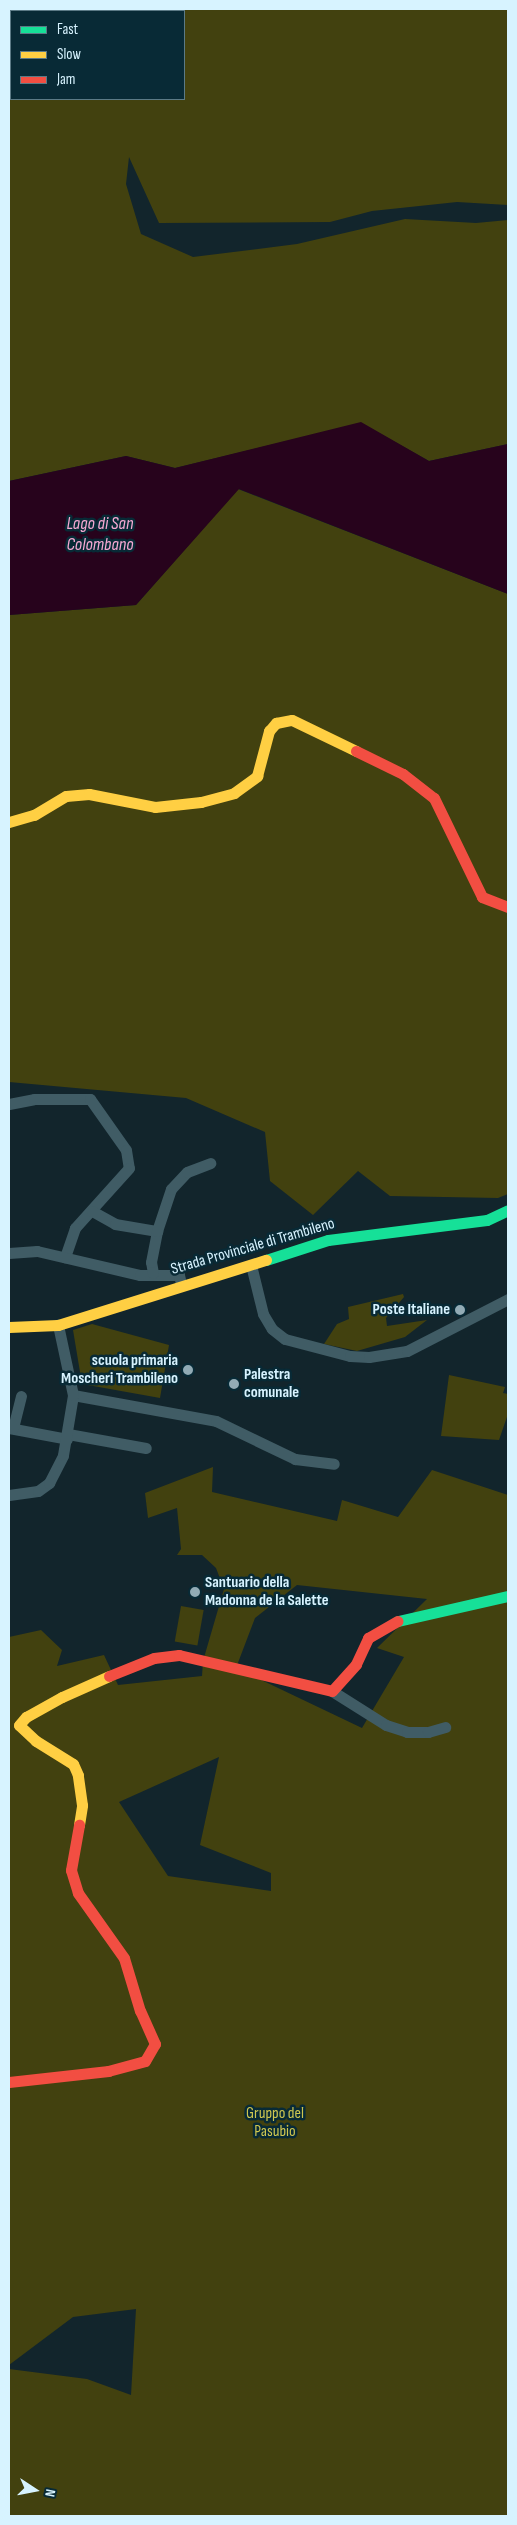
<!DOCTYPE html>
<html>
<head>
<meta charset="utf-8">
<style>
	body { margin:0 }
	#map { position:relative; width:517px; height:2525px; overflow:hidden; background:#12252c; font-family:"Sofia Sans Condensed",sans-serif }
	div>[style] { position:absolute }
	.green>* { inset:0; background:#42410f; transform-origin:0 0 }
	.water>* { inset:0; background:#27031c }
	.street>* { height:11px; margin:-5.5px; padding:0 5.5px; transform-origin:5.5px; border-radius:5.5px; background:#405c65 }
	.fast>* { height:11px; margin:-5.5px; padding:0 5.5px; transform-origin:5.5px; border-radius:5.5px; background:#16e098 }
	.slow>* { height:11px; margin:-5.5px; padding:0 5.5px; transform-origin:5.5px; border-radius:5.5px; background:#ffcf43 }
	.jam>* { height:11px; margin:-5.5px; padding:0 5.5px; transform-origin:5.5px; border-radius:5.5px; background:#f24e42 }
	.dots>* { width:14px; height:14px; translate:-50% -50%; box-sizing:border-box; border:2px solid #082a36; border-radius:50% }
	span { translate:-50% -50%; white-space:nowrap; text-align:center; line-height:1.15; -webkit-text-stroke:5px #082a36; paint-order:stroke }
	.street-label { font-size:16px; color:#d7f3ff }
	.poi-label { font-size:16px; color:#d7f3ff; font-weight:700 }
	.right { translate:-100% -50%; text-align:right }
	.left { translate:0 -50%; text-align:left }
	.park-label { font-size:16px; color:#cfc750 }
	.water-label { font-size:18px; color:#f6a9d3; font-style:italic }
	.frame { position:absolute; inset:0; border:10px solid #d7f3ff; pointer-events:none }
	.legend { position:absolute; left:10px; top:10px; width:175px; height:90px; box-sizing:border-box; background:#082a36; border:1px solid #5b7a86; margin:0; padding:6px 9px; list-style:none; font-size:15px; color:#d7f3ff }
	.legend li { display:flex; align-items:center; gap:10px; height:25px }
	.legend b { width:25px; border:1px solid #5b7a86 }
	.north { position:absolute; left:10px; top:2465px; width:50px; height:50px; -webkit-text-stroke:4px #082a36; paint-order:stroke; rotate:101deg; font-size:14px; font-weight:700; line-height:20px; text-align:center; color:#d7f3ff }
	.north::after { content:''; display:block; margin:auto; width:18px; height:22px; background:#d7f3ff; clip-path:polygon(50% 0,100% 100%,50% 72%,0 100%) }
</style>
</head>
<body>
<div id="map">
	<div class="green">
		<div style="clip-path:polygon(evenodd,9px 9px,508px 9px,508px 205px,457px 202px,372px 211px,330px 222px,159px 223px,129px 157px,126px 184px,141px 234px,193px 257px,297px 244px,405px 219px,476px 223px,508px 220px,508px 444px,429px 461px,361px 423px,175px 468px,126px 456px,9px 481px,9px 9px,11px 11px,184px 11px,184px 99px,11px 99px,11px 11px)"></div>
		<div style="clip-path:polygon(238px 489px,508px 594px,508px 1194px,498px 1198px,390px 1196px,358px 1171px,313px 1215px,270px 1181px,265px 1132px,186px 1098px,9px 1082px,9px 615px,136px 605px)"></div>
		<div style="clip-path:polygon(403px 1294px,404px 1297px,386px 1318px,387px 1326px,427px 1320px,405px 1337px,357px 1351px,324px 1344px,337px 1324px,349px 1319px,348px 1307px)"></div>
		<div style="clip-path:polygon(92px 1324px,169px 1345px,160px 1398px,82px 1384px,73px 1330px)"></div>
		<div style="clip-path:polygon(449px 1375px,505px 1387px,503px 1393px,508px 1394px,508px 1414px,499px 1440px,441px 1436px)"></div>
		<div style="clip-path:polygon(evenodd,213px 1467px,212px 1492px,337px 1521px,342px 1500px,398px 1517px,432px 1470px,508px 1495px,508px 2516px,9px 2516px,9px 2369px,87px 2379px,131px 2395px,136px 2309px,73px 2317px,9px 2365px,9px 1637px,41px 1630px,62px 1650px,57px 1666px,104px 1655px,118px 1685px,202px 1676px,203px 1661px,224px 1589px,216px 1568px,202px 1555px,177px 1555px,181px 1549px,177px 1508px,148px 1518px,145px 1493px,213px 1467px,297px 1585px,427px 1599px,377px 1648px,404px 1657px,362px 1728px,236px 1668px,255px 1618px,297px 1585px,213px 1467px,219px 1757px,200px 1845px,271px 1873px,271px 1891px,168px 1876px,119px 1802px,219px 1757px)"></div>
		<div style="left:181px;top:1606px;width:23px;height:36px;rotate:10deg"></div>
	</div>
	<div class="water">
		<div style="clip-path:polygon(361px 422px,429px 461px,508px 444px,508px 594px,239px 489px,136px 605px,9px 615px,9px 481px,126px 456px,175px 468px)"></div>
	</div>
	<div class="street">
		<div style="left:9px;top:1104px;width:25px;rotate:-11deg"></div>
		<div style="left:34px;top:1099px;width:56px"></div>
		<div style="left:90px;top:1099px;width:62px;rotate:54.8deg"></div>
		<div style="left:126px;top:1150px;width:18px;rotate:81deg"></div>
		<div style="left:129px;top:1168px;width:81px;rotate:132deg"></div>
		<div style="left:75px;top:1228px;width:31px;rotate:109deg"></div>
		<div style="left:92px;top:1211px;width:26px;rotate:29deg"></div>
		<div style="left:115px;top:1224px;width:43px;rotate:9.5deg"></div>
		<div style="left:9px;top:1253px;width:28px;rotate:-4deg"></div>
		<div style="left:37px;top:1251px;width:106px;rotate:13.1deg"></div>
		<div style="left:140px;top:1275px;width:39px"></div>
		<div style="left:179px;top:1275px;width:9px;rotate:77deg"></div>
		<div style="left:251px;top:1265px;width:50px;rotate:76.2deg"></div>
		<div style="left:263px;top:1314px;width:17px;rotate:59deg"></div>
		<div style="left:272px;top:1329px;width:16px;rotate:38deg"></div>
		<div style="left:285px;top:1339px;width:67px;rotate:14.7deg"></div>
		<div style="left:350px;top:1356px;width:19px;rotate:3deg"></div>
		<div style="left:369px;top:1357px;width:38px;rotate:-9deg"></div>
		<div style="left:407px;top:1351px;width:114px;rotate:-27.2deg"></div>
		<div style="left:153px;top:1273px;width:11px;rotate:-100deg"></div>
		<div style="left:151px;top:1262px;width:32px;rotate:-79deg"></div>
		<div style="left:157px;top:1231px;width:44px;rotate:-71.6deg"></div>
		<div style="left:171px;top:1189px;width:23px;rotate:-47deg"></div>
		<div style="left:187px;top:1172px;width:25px;rotate:-21deg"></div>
		<div style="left:73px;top:1395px;width:145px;rotate:10.3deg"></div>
		<div style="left:216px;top:1421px;width:88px;rotate:25.7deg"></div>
		<div style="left:295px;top:1459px;width:39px;rotate:7deg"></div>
		<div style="left:9px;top:1428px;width:59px;rotate:10.7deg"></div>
		<div style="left:13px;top:1428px;width:33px;rotate:-76deg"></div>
		<div style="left:68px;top:1434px;width:79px;rotate:10.2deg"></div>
		<div style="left:9px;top:1495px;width:29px;rotate:-8deg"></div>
		<div style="left:38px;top:1491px;width:14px;rotate:-36deg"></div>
		<div style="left:49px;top:1483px;width:31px;rotate:-63deg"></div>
		<div style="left:63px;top:1455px;width:61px;rotate:-80.5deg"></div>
		<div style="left:73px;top:1395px;width:72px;rotate:-102.1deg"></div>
		<div style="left:332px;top:1691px;width:64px;rotate:32.2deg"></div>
		<div style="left:386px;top:1725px;width:22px;rotate:18deg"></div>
		<div style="left:407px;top:1732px;width:21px"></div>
		<div style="left:428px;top:1732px;width:18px;rotate:-16deg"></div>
	</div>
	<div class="fast">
		<div style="left:266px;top:1260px;width:65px;rotate:-17.9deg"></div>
		<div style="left:328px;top:1240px;width:160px;rotate:-7.2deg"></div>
		<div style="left:487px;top:1220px;width:23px;rotate:-25deg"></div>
		<div style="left:398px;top:1621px;width:113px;rotate:-12.8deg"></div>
	</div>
	<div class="slow">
		<div style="left:9px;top:822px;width:26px;rotate:-16deg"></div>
		<div style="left:34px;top:815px;width:37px;rotate:-31deg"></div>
		<div style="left:66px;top:796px;width:23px;rotate:-5deg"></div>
		<div style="left:89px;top:794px;width:67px;rotate:11.1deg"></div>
		<div style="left:155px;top:807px;width:46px;rotate:-6.2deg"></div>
		<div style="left:201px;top:802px;width:34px;rotate:-15deg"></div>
		<div style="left:234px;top:793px;width:29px;rotate:-36deg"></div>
		<div style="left:257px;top:776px;width:47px;rotate:-75.1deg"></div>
		<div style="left:269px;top:731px;width:11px;rotate:-49deg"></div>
		<div style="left:276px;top:723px;width:16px;rotate:-11deg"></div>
		<div style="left:292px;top:720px;width:71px;rotate:25.8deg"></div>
		<div style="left:9px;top:1327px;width:49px;rotate:-2.3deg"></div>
		<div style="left:58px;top:1325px;width:218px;rotate:-17.4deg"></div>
		<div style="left:79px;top:1825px;width:20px;rotate:-81deg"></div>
		<div style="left:82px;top:1805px;width:30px;rotate:-98deg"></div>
		<div style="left:78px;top:1775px;width:12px;rotate:-114deg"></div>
		<div style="left:73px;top:1764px;width:44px;rotate:-148.1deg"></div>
		<div style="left:36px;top:1741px;width:23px;rotate:-137deg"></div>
		<div style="left:19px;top:1725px;width:11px;rotate:-49deg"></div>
		<div style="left:26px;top:1717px;width:41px;rotate:-29.1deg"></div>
		<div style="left:62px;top:1697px;width:51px;rotate:-24.1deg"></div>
	</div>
	<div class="jam">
		<div style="left:356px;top:751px;width:52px;rotate:26.1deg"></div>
		<div style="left:403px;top:774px;width:39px;rotate:38deg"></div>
		<div style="left:434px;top:798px;width:110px;rotate:64.1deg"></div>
		<div style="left:482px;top:897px;width:28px;rotate:21deg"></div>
		<div style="left:109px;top:1676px;width:48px;rotate:-21.8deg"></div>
		<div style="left:154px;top:1658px;width:25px;rotate:-7deg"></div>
		<div style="left:179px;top:1655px;width:157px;rotate:13.2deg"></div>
		<div style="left:332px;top:1691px;width:36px;rotate:-48deg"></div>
		<div style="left:356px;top:1664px;width:29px;rotate:-65deg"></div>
		<div style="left:368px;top:1638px;width:34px;rotate:-30deg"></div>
		<div style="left:9px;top:2082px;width:100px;rotate:-6.3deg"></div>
		<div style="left:108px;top:2071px;width:38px;rotate:-15deg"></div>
		<div style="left:145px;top:2061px;width:20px;rotate:-60deg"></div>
		<div style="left:155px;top:2044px;width:36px;rotate:-114deg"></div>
		<div style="left:140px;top:2011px;width:55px;rotate:-106.8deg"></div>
		<div style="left:124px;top:1958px;width:80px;rotate:-125.3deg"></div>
		<div style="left:78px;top:1893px;width:24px;rotate:-107deg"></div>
		<div style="left:71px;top:1870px;width:46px;rotate:-79.9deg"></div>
	</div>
	<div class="dots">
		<div style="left:460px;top:1310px;background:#92abb5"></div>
		<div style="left:188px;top:1370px;background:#92abb5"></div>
		<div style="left:234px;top:1384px;background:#92abb5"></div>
		<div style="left:195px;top:1592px;background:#92abb5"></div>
	</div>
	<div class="street-label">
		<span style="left:253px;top:1247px;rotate:-16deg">Strada Provinciale di Trambileno</span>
	</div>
	<div class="poi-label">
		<span class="right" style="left:450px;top:1310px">Poste Italiane</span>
		<span class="right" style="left:178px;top:1370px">scuola primaria<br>Moscheri Trambileno</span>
		<span class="left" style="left:244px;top:1384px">Palestra<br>comunale</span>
		<span class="left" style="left:205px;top:1592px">Santuario della<br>Madonna de la Salette</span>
	</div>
	<div class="park-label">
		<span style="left:275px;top:2123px">Gruppo del<br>Pasubio</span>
	</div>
	<div class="water-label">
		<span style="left:100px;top:535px">Lago di San<br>Colombano</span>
	</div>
	<div class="frame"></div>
	<ul class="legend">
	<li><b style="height:6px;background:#16e098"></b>Fast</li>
	<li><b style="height:6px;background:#ffcf43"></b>Slow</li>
	<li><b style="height:6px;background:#f24e42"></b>Jam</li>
	</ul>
	<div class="north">N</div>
</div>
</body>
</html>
